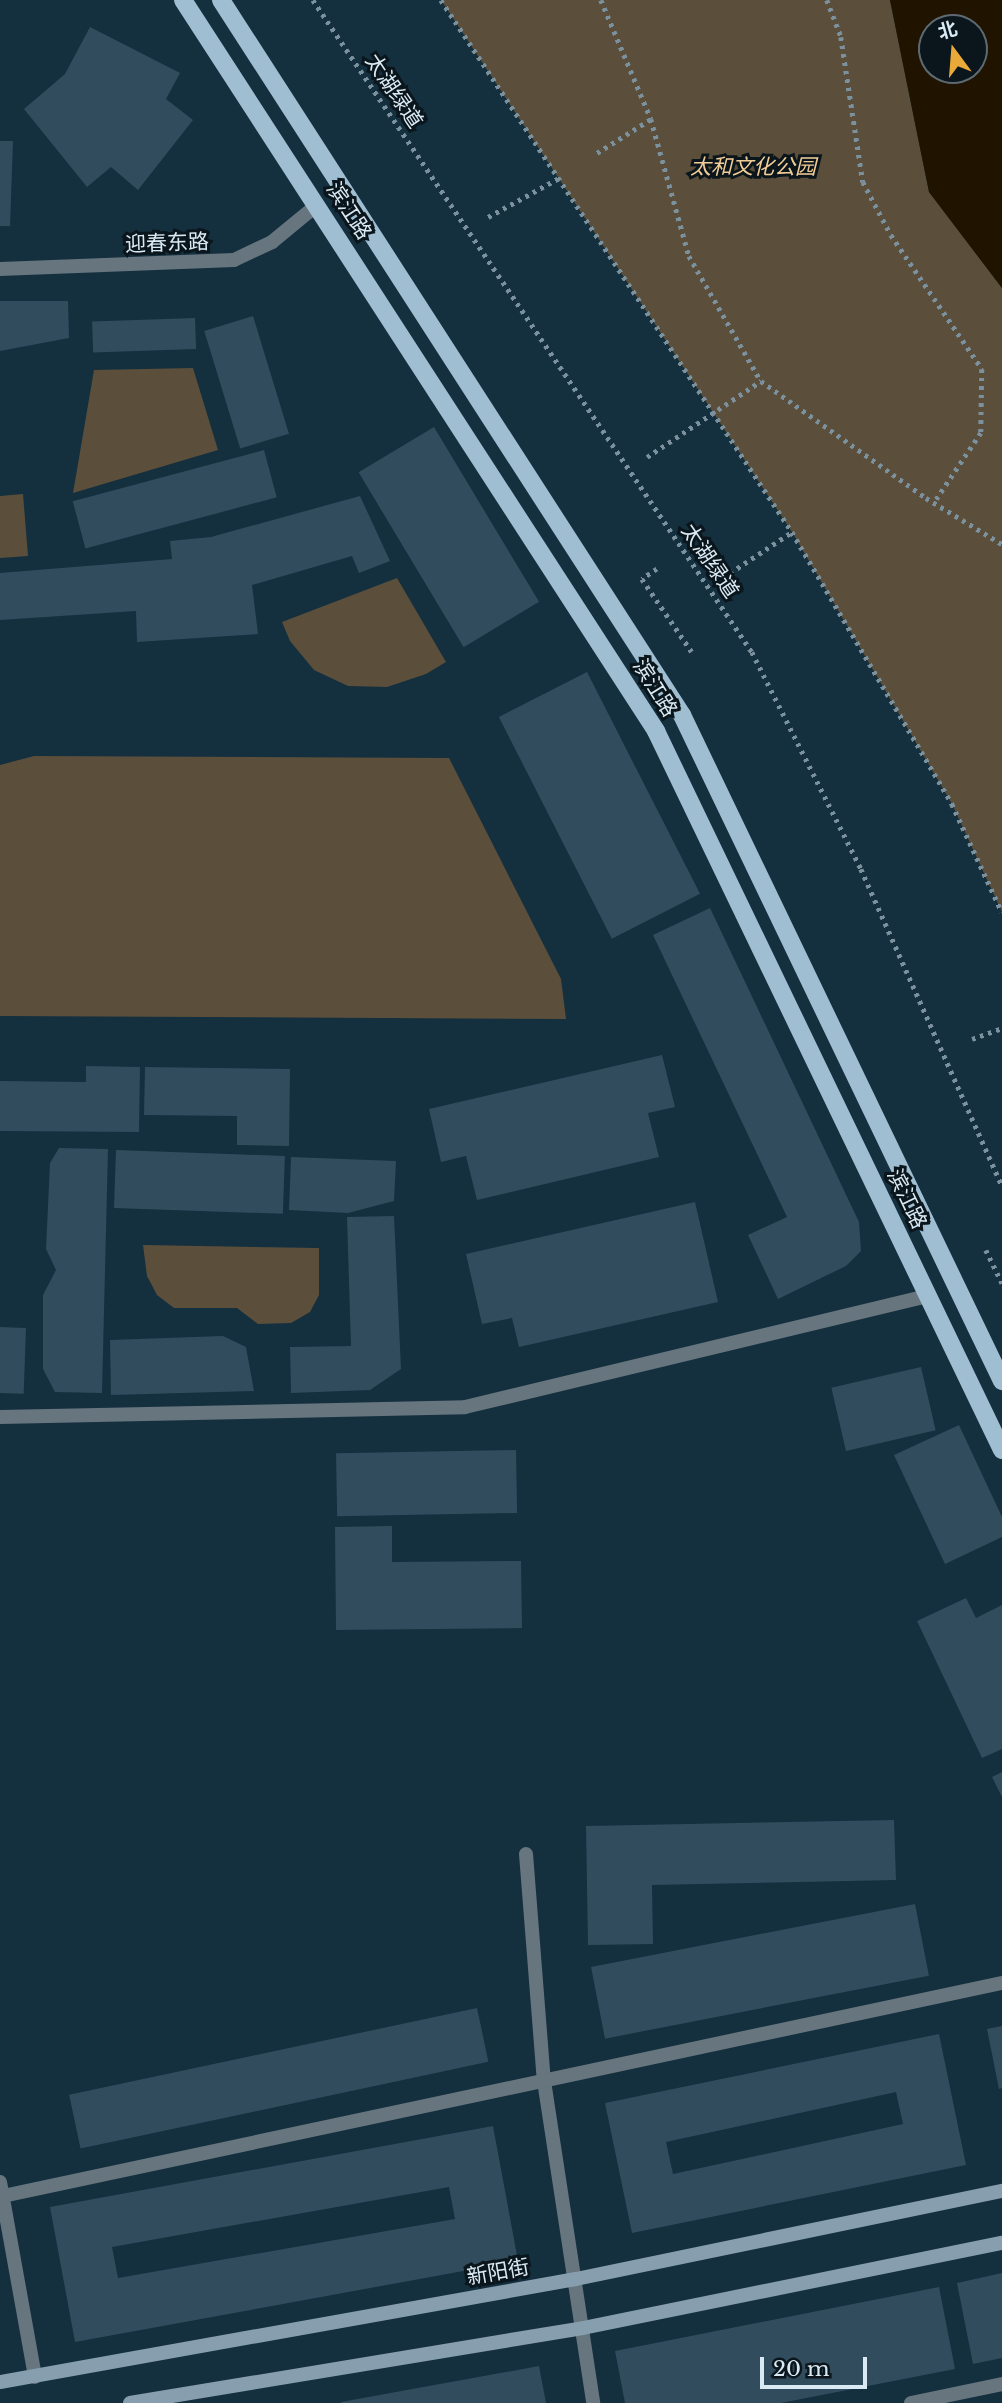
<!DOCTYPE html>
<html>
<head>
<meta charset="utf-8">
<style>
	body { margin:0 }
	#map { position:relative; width:1002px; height:2403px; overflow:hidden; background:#142f3e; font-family:"Libre Baskerville","Noto Sans SC",serif }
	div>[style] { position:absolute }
	.green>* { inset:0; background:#5b4f3b }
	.water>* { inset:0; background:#201300 }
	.building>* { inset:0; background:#314c5d; transform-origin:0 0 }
	.path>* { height:4.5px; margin-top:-2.25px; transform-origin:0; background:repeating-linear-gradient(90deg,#7c919e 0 3.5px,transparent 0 8.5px) }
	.service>* { height:14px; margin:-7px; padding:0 7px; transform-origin:7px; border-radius:7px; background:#66757e }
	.minor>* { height:14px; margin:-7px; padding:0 7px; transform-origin:7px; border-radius:7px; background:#66757e }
	.secondary>* { height:14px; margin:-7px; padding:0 7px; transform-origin:7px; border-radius:7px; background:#879eae }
	.primary>* { height:18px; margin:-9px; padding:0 9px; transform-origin:9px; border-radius:9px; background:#a0bed2 }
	span { translate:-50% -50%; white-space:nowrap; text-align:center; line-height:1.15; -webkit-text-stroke:6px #0a151c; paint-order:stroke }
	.street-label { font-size:21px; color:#daeaf4 }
	.park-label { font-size:21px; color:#f1cc95; font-style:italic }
	.north { position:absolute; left:918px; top:14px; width:70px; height:70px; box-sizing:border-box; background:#0a151c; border:2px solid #5d6a72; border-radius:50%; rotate:344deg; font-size:19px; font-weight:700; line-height:28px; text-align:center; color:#daeaf4 }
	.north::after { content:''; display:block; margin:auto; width:24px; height:32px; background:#eaaa39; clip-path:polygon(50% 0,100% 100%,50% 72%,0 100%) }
	.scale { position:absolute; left:760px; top:2357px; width:107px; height:32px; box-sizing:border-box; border:4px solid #daeaf4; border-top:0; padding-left:9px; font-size:21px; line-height:24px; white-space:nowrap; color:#daeaf4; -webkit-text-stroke:5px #0a151c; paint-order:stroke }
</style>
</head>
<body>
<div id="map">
	<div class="green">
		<div style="clip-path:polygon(441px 0,890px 0,929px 192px,1002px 288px,1002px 912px,952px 804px,792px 532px)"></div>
		<div style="clip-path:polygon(193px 368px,218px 450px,73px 493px,94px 370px)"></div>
		<div style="clip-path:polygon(23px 494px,28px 556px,0 558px,0 496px)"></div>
		<div style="clip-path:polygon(397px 578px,446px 662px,426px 674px,387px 687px,348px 686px,314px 670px,290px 641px,282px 622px)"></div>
		<div style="clip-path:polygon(34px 756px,449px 758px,561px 979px,566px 1019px,0 1016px,0 765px)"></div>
		<div style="clip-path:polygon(143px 1245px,319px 1248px,319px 1295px,310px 1312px,291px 1323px,258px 1324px,237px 1308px,174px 1308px,157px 1295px,147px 1276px)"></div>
	</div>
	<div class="water">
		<div style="clip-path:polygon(evenodd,890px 0,1002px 0,1002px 288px,929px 192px,890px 0,932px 28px,974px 28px,974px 70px,932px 70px,932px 28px)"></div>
	</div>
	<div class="building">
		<div style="clip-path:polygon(90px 27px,180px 73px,166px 99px,193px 120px,138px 190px,111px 167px,87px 187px,24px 109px,65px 74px)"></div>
		<div style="clip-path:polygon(0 141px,13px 141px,10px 226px,0 226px)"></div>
		<div style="clip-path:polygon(0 301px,68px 301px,69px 338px,0 351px)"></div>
		<div style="left:253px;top:316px;width:123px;height:51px;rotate:73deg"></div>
		<div style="left:195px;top:318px;width:31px;height:103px;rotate:88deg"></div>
		<div style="left:434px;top:427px;width:204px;height:88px;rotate:59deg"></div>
		<div style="left:264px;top:450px;width:49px;height:198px;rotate:75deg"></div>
		<div style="clip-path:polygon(360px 496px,390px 561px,359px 573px,352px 556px,252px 585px,258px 634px,137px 642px,136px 611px,0 620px,0 573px,172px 559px,170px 541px,211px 537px)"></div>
		<div style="left:587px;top:672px;width:249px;height:99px;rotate:63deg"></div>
		<div style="clip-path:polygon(710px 908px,859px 1222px,861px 1251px,846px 1266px,778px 1299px,748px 1235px,787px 1217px,653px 935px)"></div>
		<div style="clip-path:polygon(662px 1055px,675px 1107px,648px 1113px,659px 1157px,477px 1200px,466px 1156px,441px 1162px,429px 1109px)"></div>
		<div style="clip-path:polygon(86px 1066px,140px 1067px,139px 1132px,0 1131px,0 1081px,86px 1082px)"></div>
		<div style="clip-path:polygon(145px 1067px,290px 1069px,289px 1146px,237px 1145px,237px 1116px,144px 1115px)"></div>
		<div style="clip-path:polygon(59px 1148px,108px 1149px,102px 1393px,55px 1392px,43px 1369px,43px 1295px,56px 1270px,46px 1249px,50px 1163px)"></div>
		<div style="left:116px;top:1150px;width:169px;height:58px;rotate:2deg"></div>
		<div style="clip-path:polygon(291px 1157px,396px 1161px,394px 1201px,348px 1213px,289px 1210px)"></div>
		<div style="clip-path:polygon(695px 1202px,718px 1302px,519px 1347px,512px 1318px,482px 1324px,466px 1254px)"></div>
		<div style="clip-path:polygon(394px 1216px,401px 1369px,370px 1390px,291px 1393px,290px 1347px,351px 1346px,347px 1217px)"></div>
		<div style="left:0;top:1327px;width:26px;height:66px;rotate:2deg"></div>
		<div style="clip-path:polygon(223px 1336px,246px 1347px,254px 1391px,111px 1395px,110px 1340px)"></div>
		<div style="left:921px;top:1367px;width:65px;height:92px;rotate:77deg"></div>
		<div style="clip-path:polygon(959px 1425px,1002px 1517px,1002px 1537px,945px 1564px,894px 1455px)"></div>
		<div style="left:516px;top:1450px;width:63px;height:180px;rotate:89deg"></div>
		<div style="clip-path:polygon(392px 1526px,392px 1562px,521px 1561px,522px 1628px,336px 1630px,335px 1527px)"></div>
		<div style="clip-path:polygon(966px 1598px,976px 1618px,1002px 1605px,1002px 1749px,982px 1758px,917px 1621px)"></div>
		<div style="clip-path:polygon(1002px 1772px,1002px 1797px,992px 1777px)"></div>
		<div style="clip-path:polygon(894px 1820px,896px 1880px,652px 1885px,653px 1944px,588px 1945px,586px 1826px)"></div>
		<div style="left:915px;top:1904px;width:73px;height:330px;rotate:79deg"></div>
		<div style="left:477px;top:2008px;width:55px;height:417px;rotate:78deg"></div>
		<div style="clip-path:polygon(1002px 2026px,1002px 2088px,999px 2089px,987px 2029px)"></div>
		<div style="clip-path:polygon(evenodd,939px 2034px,966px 2165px,632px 2233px,605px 2103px,939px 2034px,896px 2092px,903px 2124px,673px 2174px,666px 2142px,896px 2092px)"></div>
		<div style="clip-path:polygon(evenodd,493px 2126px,518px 2261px,75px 2342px,50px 2207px,493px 2126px,449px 2187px,455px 2219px,118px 2278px,112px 2247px,449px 2187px)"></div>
		<div style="clip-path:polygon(1002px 2273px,1002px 2358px,973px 2364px,957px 2283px)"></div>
		<div style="clip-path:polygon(939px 2287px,955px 2369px,781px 2403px,625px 2403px,615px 2351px)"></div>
		<div style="clip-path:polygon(539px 2366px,546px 2403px,341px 2403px,341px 2402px)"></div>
	</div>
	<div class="path">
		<div style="left:313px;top:0;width:786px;rotate:56.05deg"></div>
		<div style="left:752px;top:652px;width:243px;rotate:63.3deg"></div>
		<div style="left:861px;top:869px;width:346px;rotate:66deg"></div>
		<div style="left:441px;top:0;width:637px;rotate:56.58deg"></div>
		<div style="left:792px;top:532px;width:316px;rotate:59.5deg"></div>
		<div style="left:952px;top:804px;width:119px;rotate:65.2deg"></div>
		<div style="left:601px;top:0;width:129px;rotate:67.2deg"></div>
		<div style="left:651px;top:119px;width:142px;rotate:74.5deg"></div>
		<div style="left:689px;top:256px;width:144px;rotate:60.1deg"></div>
		<div style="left:761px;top:381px;width:202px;rotate:35.3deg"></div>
		<div style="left:926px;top:498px;width:89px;rotate:31.2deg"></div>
		<div style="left:827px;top:0;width:40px;rotate:69deg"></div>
		<div style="left:841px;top:37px;width:147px;rotate:81.4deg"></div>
		<div style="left:863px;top:182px;width:60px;rotate:62.2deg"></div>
		<div style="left:891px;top:235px;width:162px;rotate:55.8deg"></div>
		<div style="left:982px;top:369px;width:64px;rotate:90.9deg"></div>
		<div style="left:981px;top:433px;width:84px;rotate:123.9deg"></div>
		<div style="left:597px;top:153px;width:64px;rotate:-32.2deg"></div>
		<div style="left:488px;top:217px;width:81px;rotate:-28.8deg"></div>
		<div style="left:647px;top:457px;width:137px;rotate:-33.7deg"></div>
		<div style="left:657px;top:569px;width:18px;rotate:146deg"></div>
		<div style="left:642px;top:579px;width:88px;rotate:55.6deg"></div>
		<div style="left:730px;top:573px;width:74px;rotate:-33.5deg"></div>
		<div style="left:972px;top:1039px;width:32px;rotate:-20deg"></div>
		<div style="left:986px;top:1250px;width:37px;rotate:64deg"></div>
	</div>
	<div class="service">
		<div style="left:526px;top:1854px;width:228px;rotate:85.5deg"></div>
		<div style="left:544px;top:2081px;width:326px;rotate:81.3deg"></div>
		<div style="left:0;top:2182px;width:198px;rotate:79.8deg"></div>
		<div style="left:3px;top:2196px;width:1021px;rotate:-12.04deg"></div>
		<div style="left:911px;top:2403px;width:93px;rotate:-11.8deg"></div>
	</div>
	<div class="minor">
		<div style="left:0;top:269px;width:234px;rotate:-2.2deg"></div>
		<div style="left:234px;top:260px;width:42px;rotate:-25.3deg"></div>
		<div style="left:272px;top:242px;width:58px;rotate:-39.4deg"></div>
		<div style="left:0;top:1417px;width:465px;rotate:-1.2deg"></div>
		<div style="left:465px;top:1407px;width:476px;rotate:-13.5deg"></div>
	</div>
	<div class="secondary">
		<div style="left:0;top:2382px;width:585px;rotate:-10.14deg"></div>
		<div style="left:576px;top:2279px;width:435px;rotate:-11.7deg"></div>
		<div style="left:130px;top:2403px;width:459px;rotate:-9.4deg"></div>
		<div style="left:583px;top:2328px;width:428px;rotate:-11.5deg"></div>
	</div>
	<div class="primary">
		<div style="left:183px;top:0;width:871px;rotate:57.09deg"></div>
		<div style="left:656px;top:731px;width:798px;rotate:64.3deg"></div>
		<div style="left:221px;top:0;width:851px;rotate:57.19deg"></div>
		<div style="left:682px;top:715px;width:739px;rotate:64.34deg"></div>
	</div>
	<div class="street-label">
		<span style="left:394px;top:91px;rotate:56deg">太湖绿道</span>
		<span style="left:349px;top:211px;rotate:57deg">滨江路</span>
		<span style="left:167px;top:243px;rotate:-2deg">迎春东路</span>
		<span style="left:710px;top:561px;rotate:56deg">太湖绿道</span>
		<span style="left:655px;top:688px;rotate:58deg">滨江路</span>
		<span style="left:907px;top:1199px;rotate:64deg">滨江路</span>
		<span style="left:498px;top:2272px;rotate:-10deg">新阳街</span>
	</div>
	<div class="park-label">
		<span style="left:753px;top:167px">太和文化公园</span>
	</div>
	<div class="north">北</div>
	<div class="scale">20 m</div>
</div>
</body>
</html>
